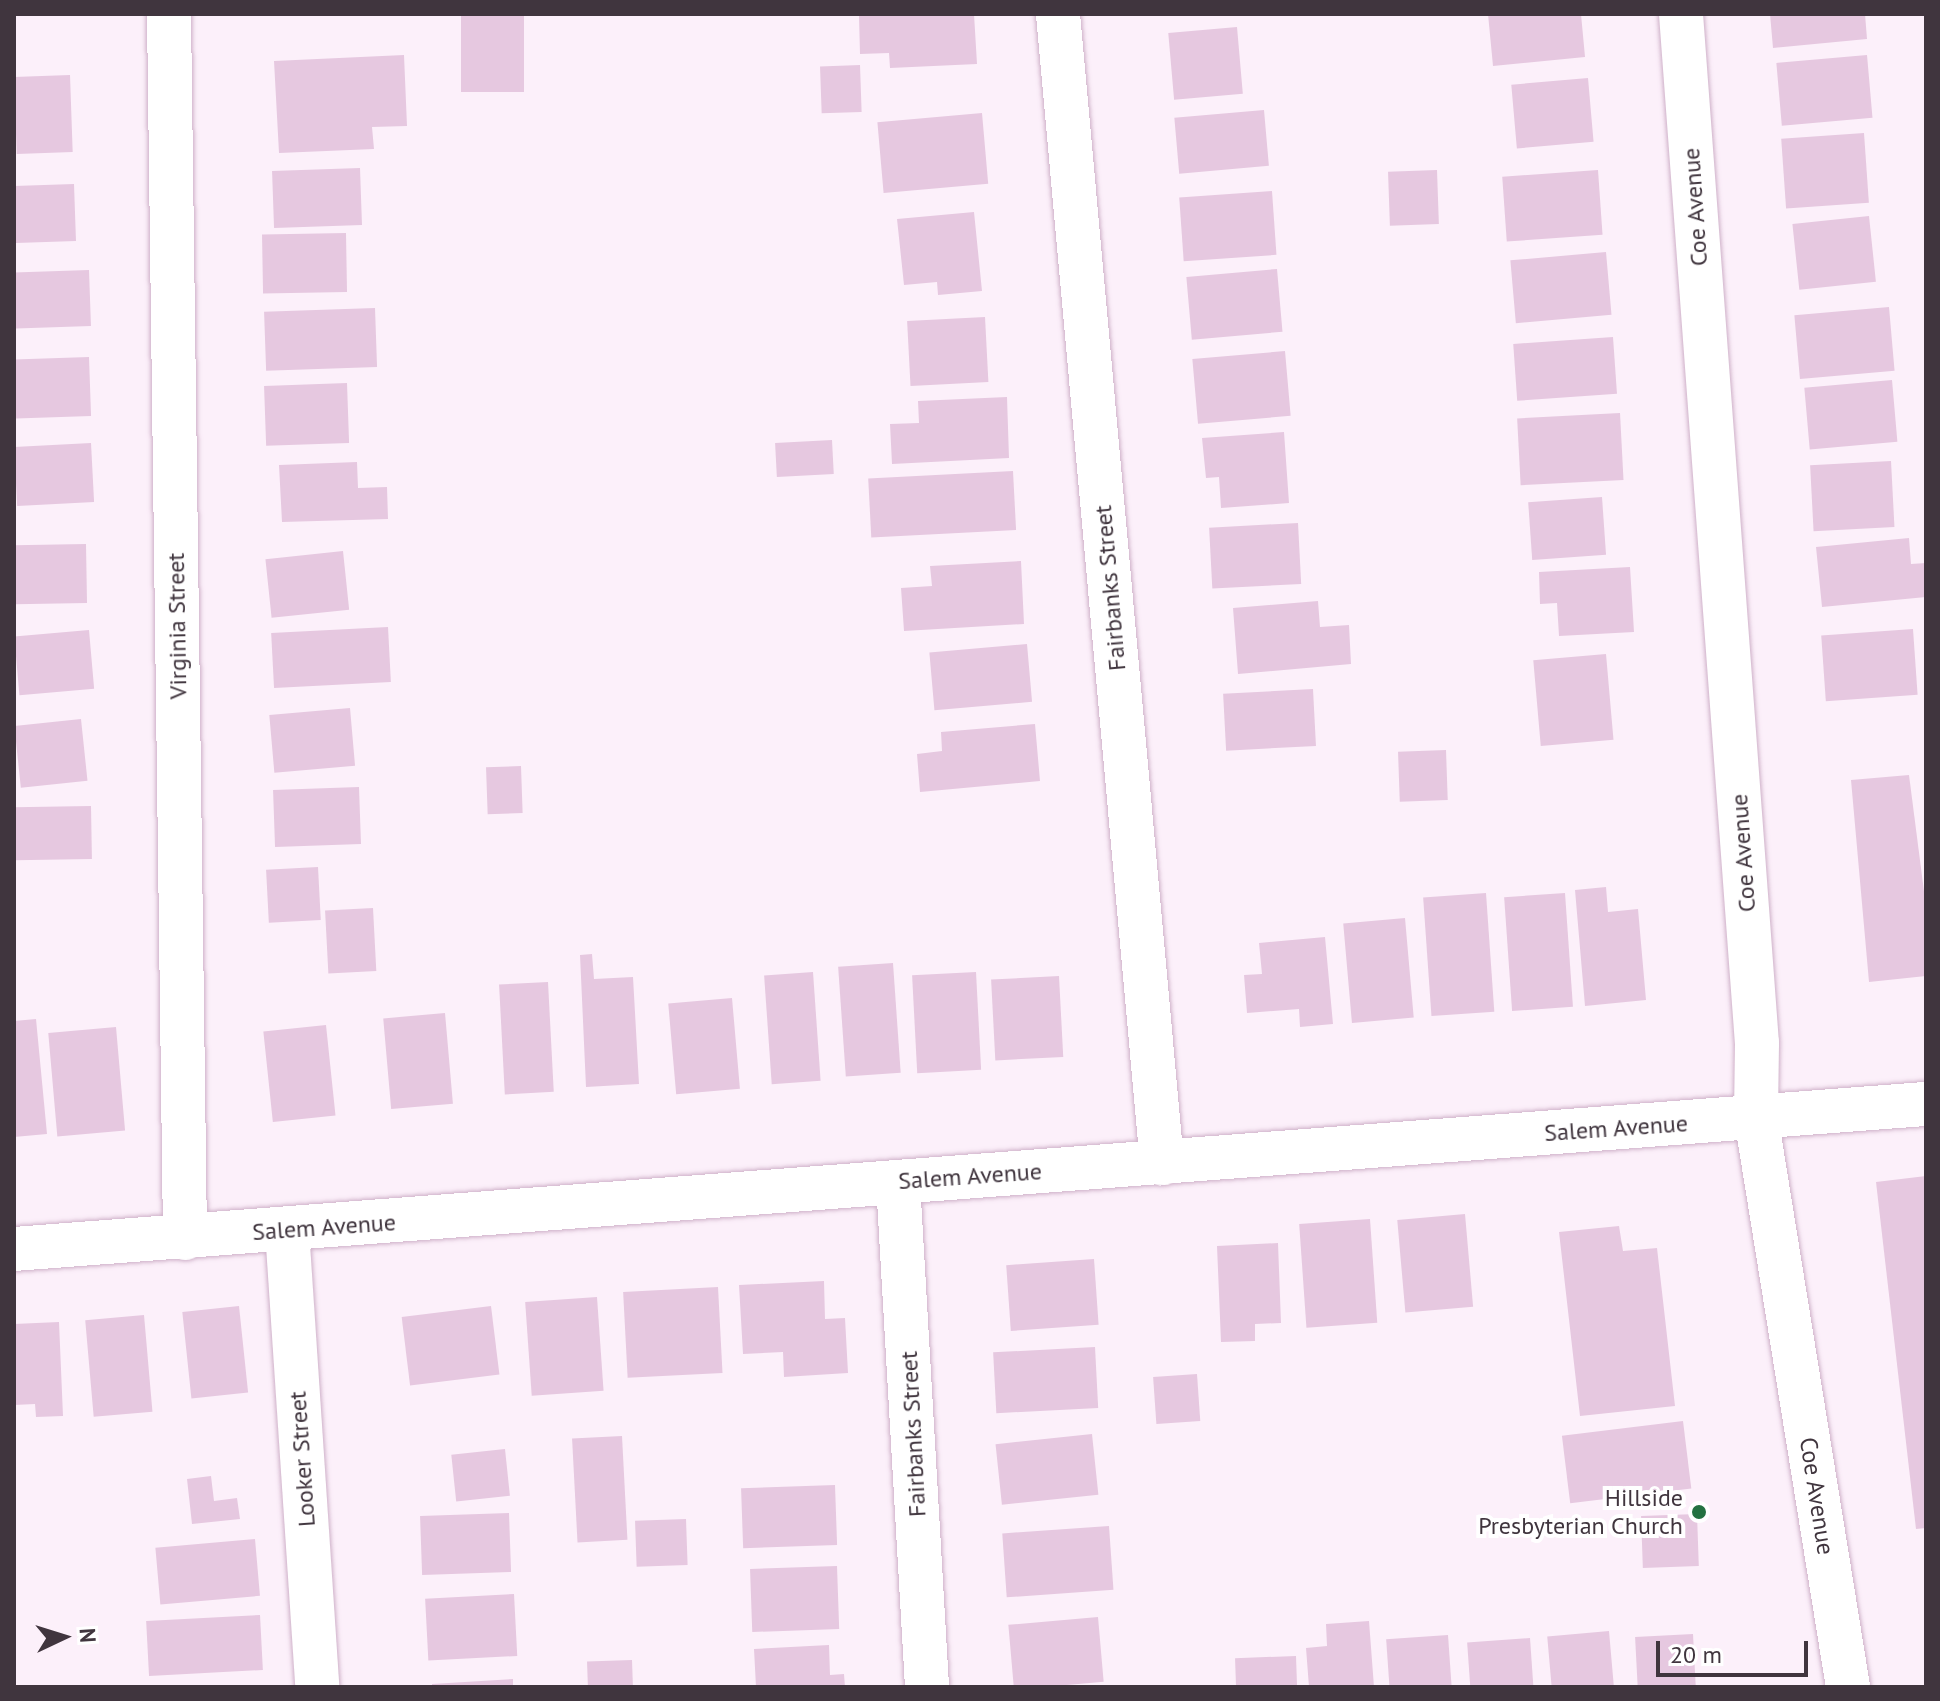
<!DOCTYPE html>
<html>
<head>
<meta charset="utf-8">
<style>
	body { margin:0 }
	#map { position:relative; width:1940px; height:1701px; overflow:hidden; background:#fcf0fa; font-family:"PT Sans",sans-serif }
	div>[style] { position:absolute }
	.building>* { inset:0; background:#e6c8e0; transform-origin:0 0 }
	.roads { filter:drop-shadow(0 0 2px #cfb1c9) drop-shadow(0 0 2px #cfb1c9) }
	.minor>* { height:44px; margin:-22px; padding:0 22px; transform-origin:22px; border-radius:22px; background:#fff }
	.dots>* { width:22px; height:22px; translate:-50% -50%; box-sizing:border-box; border:4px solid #fff; border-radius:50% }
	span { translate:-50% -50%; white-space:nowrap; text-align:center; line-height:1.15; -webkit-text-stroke:8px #fff; paint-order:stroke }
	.street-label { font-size:24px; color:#40353e }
	.poi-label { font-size:24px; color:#40353e }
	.right { translate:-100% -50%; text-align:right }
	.frame { position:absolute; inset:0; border:16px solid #40353e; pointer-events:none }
	.north { position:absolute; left:24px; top:1597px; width:80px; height:80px; -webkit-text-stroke:6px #fff; paint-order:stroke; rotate:86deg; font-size:22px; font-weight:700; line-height:32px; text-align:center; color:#40353e }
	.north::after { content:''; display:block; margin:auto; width:28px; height:36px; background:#40353e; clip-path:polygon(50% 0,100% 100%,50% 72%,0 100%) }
	.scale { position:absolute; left:1656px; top:1641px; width:152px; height:36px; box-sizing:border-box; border:4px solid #40353e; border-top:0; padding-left:10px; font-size:24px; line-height:28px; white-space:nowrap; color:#40353e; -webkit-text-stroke:6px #fff; paint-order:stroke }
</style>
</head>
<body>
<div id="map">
	<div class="building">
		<div style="left:461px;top:14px;width:63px;height:78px"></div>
		<div style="clip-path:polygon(974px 14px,977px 64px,890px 68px,889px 53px,860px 54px,859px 16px)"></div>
		<div style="clip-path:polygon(1488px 14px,1581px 14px,1585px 57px,1493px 66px)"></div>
		<div style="clip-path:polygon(1770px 14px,1865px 14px,1867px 39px,1773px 48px)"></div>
		<div style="left:1237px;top:27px;width:67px;height:69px;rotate:85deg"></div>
		<div style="clip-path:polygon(404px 55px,407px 126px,372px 127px,374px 149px,279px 153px,274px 61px)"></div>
		<div style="left:1867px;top:55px;width:63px;height:91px;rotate:85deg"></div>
		<div style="left:860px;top:65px;width:47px;height:40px;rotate:88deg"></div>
		<div style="left:70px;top:75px;width:77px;height:56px;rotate:88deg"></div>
		<div style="left:1588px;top:78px;width:64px;height:77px;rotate:85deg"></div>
		<div style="left:1264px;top:110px;width:56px;height:90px;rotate:85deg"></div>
		<div style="left:982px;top:113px;width:71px;height:105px;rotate:85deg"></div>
		<div style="left:1864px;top:133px;width:70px;height:83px;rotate:86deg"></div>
		<div style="left:360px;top:168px;width:57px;height:88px;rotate:88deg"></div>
		<div style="left:1437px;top:170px;width:54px;height:49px;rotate:88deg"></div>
		<div style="left:1598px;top:170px;width:65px;height:96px;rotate:86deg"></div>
		<div style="left:74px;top:184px;width:57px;height:60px;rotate:88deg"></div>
		<div style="left:1272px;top:191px;width:64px;height:93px;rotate:86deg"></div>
		<div style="clip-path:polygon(974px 212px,982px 291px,938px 295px,937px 282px,904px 285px,897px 219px)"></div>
		<div style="left:1869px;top:216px;width:66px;height:77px;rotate:84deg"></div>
		<div style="left:346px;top:233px;width:59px;height:84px;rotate:89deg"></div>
		<div style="left:1606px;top:252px;width:63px;height:96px;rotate:85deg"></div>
		<div style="left:1277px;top:269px;width:63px;height:91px;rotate:85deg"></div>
		<div style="left:89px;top:270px;width:56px;height:75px;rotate:88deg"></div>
		<div style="left:1889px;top:307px;width:64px;height:95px;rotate:85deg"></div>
		<div style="left:375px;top:308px;width:59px;height:111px;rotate:88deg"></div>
		<div style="left:985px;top:317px;width:65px;height:78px;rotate:87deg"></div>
		<div style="left:1613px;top:337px;width:57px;height:100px;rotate:86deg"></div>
		<div style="left:1285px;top:351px;width:65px;height:93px;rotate:85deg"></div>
		<div style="left:89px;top:357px;width:59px;height:75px;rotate:88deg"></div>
		<div style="left:1892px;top:380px;width:62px;height:88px;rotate:85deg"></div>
		<div style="left:347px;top:383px;width:60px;height:83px;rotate:88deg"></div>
		<div style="clip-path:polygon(1007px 397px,1009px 458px,892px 464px,890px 424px,919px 423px,918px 401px)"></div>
		<div style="left:1620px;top:413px;width:67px;height:103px;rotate:87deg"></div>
		<div style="clip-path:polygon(1284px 432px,1289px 503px,1221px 508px,1219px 477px,1206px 478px,1202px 438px)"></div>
		<div style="left:832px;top:440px;width:34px;height:57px;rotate:87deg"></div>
		<div style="left:91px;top:443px;width:59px;height:77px;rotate:87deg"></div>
		<div style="left:1891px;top:461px;width:66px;height:81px;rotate:87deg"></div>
		<div style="clip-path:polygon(357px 462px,358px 488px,387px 487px,388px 519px,282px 522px,279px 465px)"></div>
		<div style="left:1013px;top:471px;width:59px;height:145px;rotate:87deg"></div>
		<div style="left:1602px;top:497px;width:58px;height:74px;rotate:86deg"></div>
		<div style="left:1298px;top:523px;width:61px;height:89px;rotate:87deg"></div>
		<div style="clip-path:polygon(1909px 538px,1911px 564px,1926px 563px,1926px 597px,1822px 607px,1816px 547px)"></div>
		<div style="left:86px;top:544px;width:59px;height:72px;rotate:89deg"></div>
		<div style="left:343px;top:551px;width:59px;height:78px;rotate:84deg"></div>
		<div style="clip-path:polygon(1021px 561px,1024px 624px,904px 631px,901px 588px,932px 586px,930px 566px)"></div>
		<div style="clip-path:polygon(1630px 567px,1634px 632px,1559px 636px,1557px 603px,1540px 604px,1539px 572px)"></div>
		<div style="clip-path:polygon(1318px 601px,1320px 627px,1349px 625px,1351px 664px,1238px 674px,1233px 608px)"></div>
		<div style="left:388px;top:627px;width:55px;height:117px;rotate:87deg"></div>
		<div style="left:1913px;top:629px;width:66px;height:92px;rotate:86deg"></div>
		<div style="left:89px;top:630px;width:59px;height:75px;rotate:85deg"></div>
		<div style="left:1027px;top:644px;width:58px;height:98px;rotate:85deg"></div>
		<div style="left:1606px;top:654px;width:86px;height:73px;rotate:85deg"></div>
		<div style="left:1313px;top:689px;width:57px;height:90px;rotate:87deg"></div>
		<div style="left:350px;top:708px;width:58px;height:81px;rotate:85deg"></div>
		<div style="left:81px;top:719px;width:62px;height:67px;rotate:84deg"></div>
		<div style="clip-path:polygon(1035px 724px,1040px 781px,920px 792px,917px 754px,942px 751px,941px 732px)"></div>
		<div style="left:1446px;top:750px;width:50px;height:48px;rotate:88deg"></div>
		<div style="left:521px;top:766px;width:47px;height:35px;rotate:88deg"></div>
		<div style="clip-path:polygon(1909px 775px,1926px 907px,1926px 976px,1869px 982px,1851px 780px)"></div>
		<div style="left:359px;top:787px;width:57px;height:86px;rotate:88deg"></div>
		<div style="left:91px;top:806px;width:53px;height:77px;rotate:89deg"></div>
		<div style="left:318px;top:867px;width:53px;height:52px;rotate:87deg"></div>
		<div style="clip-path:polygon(1606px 887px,1608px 912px,1638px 909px,1646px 1000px,1585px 1006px,1575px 890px)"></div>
		<div style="left:1486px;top:893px;width:119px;height:63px;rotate:86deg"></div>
		<div style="left:1565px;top:893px;width:114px;height:61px;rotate:86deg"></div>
		<div style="left:373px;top:908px;width:63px;height:48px;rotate:87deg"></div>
		<div style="left:1405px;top:918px;width:100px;height:62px;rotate:85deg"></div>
		<div style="clip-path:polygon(1325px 937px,1333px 1024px,1300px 1027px,1299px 1009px,1247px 1013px,1244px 975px,1262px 974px,1259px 943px)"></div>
		<div style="clip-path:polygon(592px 954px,594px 979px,633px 977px,639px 1084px,586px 1087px,580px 955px)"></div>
		<div style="left:893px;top:963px;width:110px;height:55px;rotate:86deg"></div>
		<div style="left:813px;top:972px;width:109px;height:49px;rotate:86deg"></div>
		<div style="left:976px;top:972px;width:98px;height:64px;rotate:87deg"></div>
		<div style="left:1059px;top:976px;width:81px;height:68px;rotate:87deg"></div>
		<div style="left:548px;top:982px;width:110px;height:49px;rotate:87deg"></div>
		<div style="left:732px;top:998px;width:91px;height:64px;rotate:85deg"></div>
		<div style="left:445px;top:1013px;width:91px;height:62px;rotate:85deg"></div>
		<div style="clip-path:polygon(36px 1019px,47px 1134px,14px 1137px,14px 1021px)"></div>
		<div style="left:326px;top:1025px;width:91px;height:63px;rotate:84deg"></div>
		<div style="left:116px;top:1027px;width:104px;height:68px;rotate:85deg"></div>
		<div style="clip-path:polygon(1926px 1176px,1926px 1528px,1916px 1529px,1876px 1182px)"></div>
		<div style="left:1465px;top:1214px;width:93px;height:68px;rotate:85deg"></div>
		<div style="left:1370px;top:1219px;width:104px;height:71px;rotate:86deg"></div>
		<div style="clip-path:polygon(1619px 1226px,1623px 1251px,1657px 1248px,1675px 1406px,1580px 1416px,1559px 1232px)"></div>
		<div style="clip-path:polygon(1278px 1243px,1281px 1323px,1255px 1324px,1255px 1341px,1221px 1342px,1217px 1246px)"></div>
		<div style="left:1094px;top:1259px;width:66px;height:88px;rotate:86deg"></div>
		<div style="clip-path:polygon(824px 1281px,825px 1319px,845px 1318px,848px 1373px,784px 1377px,783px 1352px,743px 1354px,739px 1285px)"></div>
		<div style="left:718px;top:1287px;width:86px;height:95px;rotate:87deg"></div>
		<div style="left:597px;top:1297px;width:94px;height:72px;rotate:86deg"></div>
		<div style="left:239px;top:1306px;width:87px;height:57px;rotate:84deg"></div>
		<div style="left:491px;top:1306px;width:69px;height:90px;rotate:83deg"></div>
		<div style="left:144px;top:1315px;width:97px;height:59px;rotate:85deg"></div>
		<div style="clip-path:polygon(59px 1322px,63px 1416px,36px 1417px,35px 1404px,14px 1405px,14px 1324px)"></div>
		<div style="left:1095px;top:1347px;width:61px;height:102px;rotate:87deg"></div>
		<div style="left:1197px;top:1374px;width:47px;height:44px;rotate:86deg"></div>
		<div style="left:1683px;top:1421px;width:68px;height:122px;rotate:83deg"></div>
		<div style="left:1092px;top:1434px;width:61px;height:97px;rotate:84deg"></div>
		<div style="left:622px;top:1436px;width:104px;height:50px;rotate:87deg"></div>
		<div style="left:505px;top:1449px;width:47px;height:54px;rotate:84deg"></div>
		<div style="clip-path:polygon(211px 1476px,214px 1501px,237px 1498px,240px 1519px,192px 1524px,187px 1479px)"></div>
		<div style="left:835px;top:1485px;width:60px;height:94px;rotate:88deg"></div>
		<div style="left:509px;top:1513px;width:59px;height:89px;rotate:88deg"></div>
		<div style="left:1697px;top:1514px;width:52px;height:56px;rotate:88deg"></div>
		<div style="left:686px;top:1519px;width:46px;height:51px;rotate:88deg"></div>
		<div style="left:1109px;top:1526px;width:64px;height:107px;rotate:86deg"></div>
		<div style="left:255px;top:1539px;width:57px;height:100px;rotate:85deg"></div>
		<div style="left:837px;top:1566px;width:63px;height:87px;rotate:88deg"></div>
		<div style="left:514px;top:1594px;width:62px;height:89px;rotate:87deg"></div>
		<div style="left:260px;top:1615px;width:55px;height:114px;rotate:87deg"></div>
		<div style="left:1098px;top:1617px;width:65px;height:90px;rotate:85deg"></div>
		<div style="clip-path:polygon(1369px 1621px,1374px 1687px,1309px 1687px,1306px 1648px,1327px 1646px,1326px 1624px)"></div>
		<div style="left:1609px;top:1631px;width:56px;height:62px;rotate:85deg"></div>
		<div style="left:1693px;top:1634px;width:53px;height:58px;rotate:87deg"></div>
		<div style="left:1448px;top:1635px;width:52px;height:62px;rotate:86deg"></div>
		<div style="left:1530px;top:1638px;width:49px;height:63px;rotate:86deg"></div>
		<div style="clip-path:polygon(829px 1645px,830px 1675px,844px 1674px,845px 1687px,756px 1687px,754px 1649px)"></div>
		<div style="left:1296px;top:1656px;width:31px;height:61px;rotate:88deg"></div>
		<div style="left:632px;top:1660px;width:27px;height:45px;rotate:88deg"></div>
		<div style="clip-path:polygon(513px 1679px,513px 1687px,432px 1687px,432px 1684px)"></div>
	</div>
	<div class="roads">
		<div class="minor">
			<div style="left:169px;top:14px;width:1224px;rotate:89.25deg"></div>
			<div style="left:1058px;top:14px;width:1154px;rotate:84.83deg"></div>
			<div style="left:1681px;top:14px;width:1032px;rotate:85.78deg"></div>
			<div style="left:1757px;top:1043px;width:74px;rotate:90.8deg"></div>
			<div style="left:1756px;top:1117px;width:577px;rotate:80.83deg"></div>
			<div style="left:898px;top:1182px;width:506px;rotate:86.71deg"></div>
			<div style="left:287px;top:1230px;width:458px;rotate:86.2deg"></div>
			<div style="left:14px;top:1249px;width:1917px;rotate:-4.34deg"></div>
		</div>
	</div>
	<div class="dots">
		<div style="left:1699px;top:1512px;background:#237141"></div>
	</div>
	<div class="street-label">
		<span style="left:1695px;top:207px;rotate:-94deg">Coe Avenue</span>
		<span style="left:1110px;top:588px;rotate:-95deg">Fairbanks Street</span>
		<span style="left:177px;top:626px;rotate:-91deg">Virginia Street</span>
		<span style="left:1743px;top:853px;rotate:-94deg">Coe Avenue</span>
		<span style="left:1616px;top:1128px;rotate:-4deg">Salem Avenue</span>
		<span style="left:970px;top:1176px;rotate:-4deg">Salem Avenue</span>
		<span style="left:324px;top:1227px;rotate:-4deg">Salem Avenue</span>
		<span style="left:913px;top:1434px;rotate:-93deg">Fairbanks Street</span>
		<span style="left:302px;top:1459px;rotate:-94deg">Looker Street</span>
		<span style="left:1817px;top:1496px;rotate:81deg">Coe Avenue</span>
	</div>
	<div class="poi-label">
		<span class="right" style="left:1683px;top:1512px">Hillside<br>Presbyterian Church</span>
	</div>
	<div class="frame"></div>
	<div class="north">N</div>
	<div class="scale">20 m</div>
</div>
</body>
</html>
